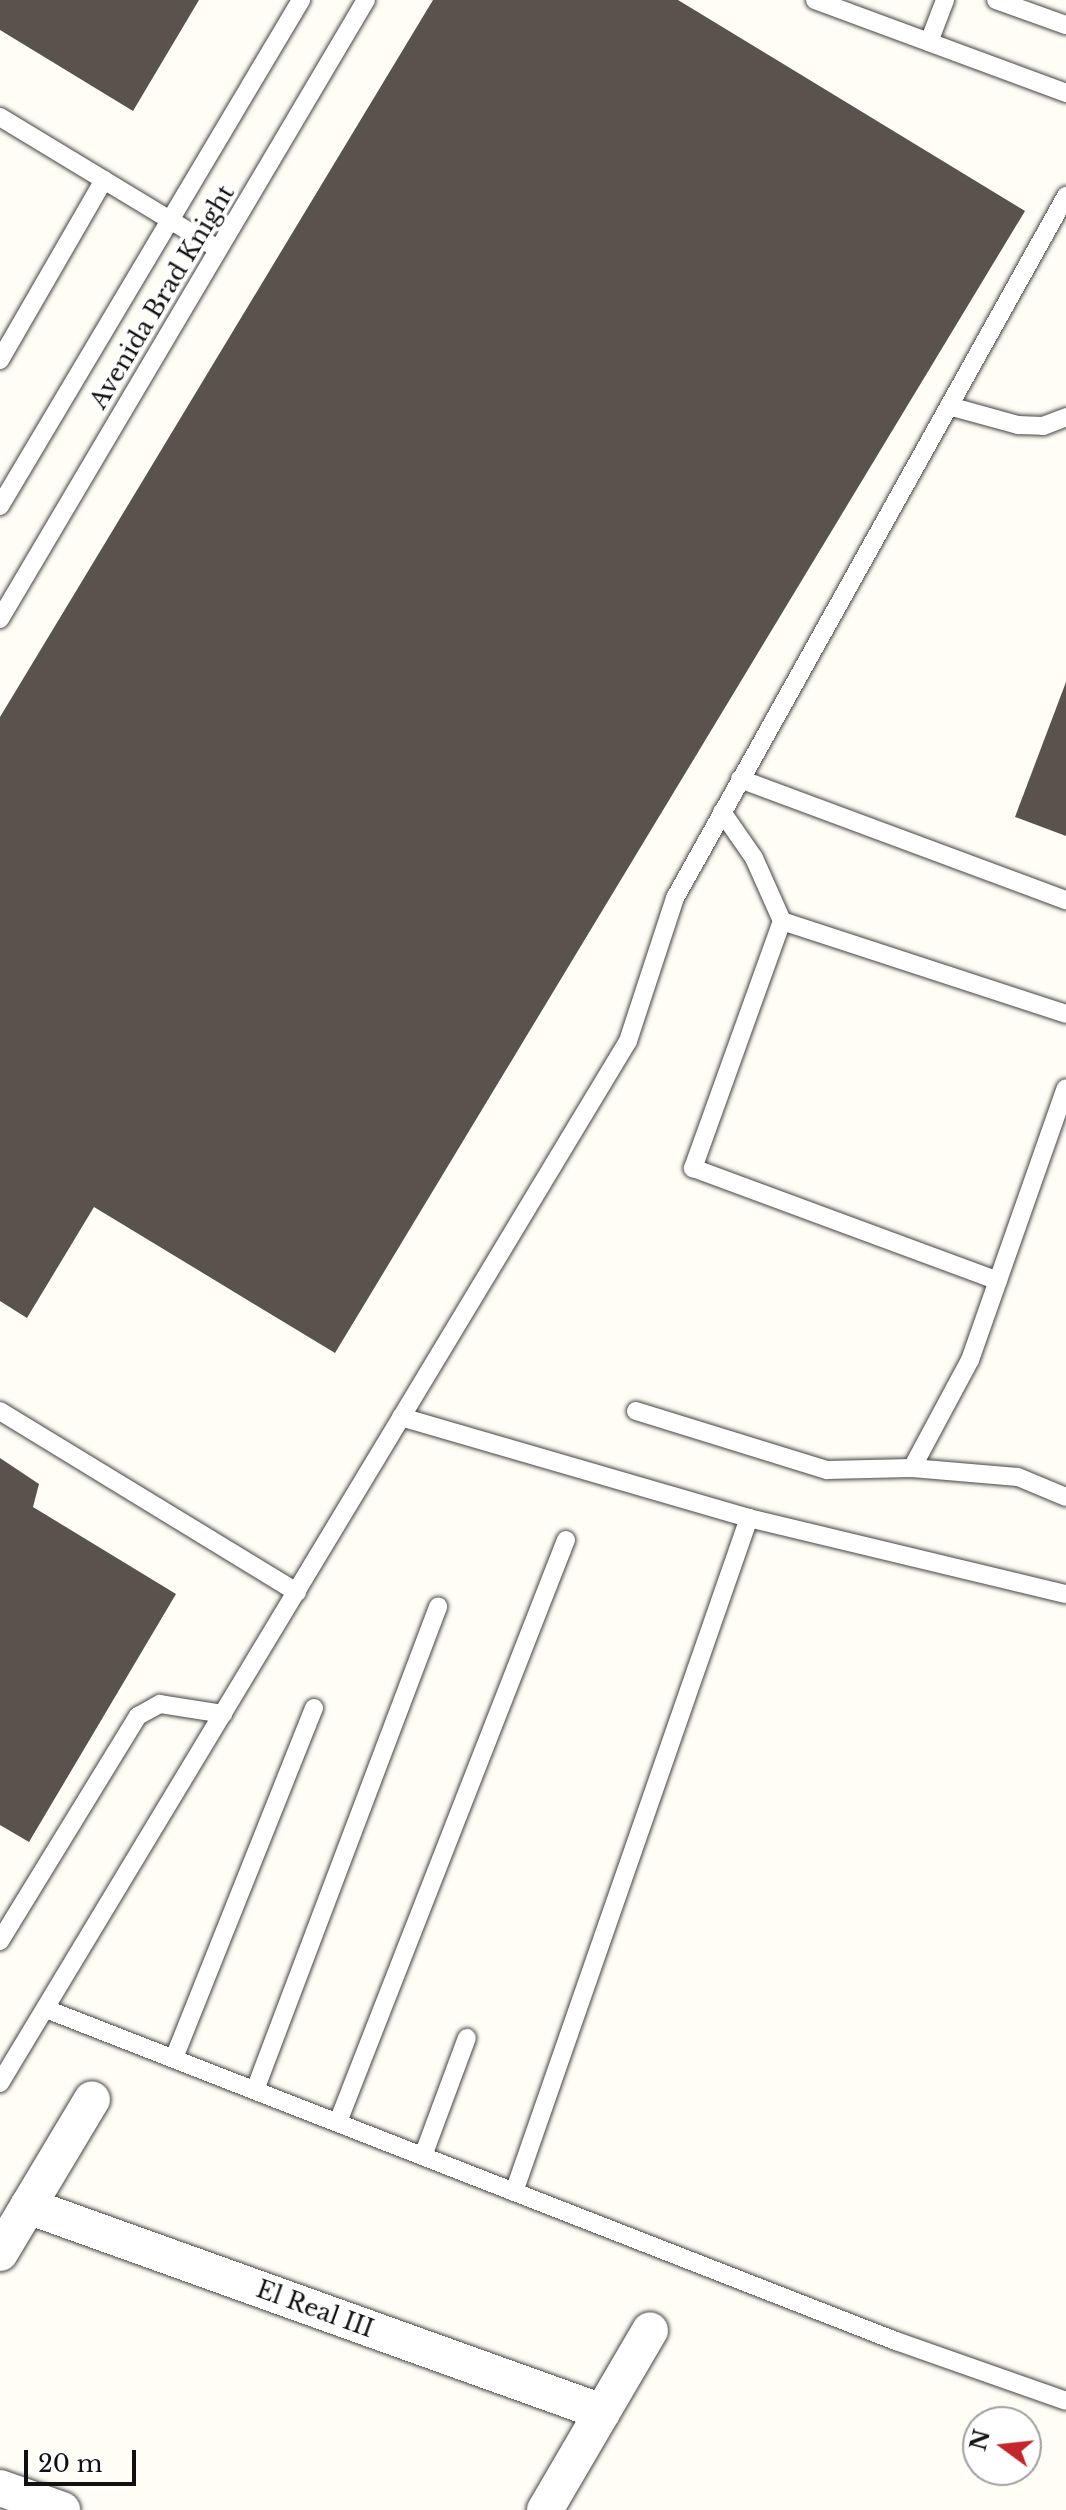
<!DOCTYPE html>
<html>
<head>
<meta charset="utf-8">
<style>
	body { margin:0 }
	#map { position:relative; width:1066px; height:2510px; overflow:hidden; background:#fffdf5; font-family:"Libre Baskerville",serif }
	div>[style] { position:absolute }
	.building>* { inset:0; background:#5a524d }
	.roads { filter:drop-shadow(0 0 2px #444) drop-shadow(0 0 2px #444) }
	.lane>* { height:18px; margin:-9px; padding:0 9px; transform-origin:9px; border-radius:9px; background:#fff }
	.street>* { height:36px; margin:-18px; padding:0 18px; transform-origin:18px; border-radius:18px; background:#fff }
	span { translate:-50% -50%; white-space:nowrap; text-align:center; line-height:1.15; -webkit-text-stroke:8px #fff; paint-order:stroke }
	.street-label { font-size:24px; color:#111 }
	.north { position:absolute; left:962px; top:2406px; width:80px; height:80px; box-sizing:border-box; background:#fff; border:2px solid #a0a0a0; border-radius:50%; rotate:285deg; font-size:22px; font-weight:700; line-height:32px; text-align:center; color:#111 }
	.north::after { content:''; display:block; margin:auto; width:28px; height:36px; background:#c4262e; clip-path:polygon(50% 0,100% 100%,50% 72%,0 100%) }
	.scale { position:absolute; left:24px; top:2450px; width:112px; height:36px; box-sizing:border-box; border:4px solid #111; border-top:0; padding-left:10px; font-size:24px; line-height:28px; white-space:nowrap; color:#111; -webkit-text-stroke:6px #fff; paint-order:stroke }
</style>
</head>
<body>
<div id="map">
	<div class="building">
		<div style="clip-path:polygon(0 0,199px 0,133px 111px,0 30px)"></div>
		<div style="clip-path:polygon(433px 0,678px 0,1025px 211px,335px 1353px,94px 1207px,27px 1318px,0 1301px,0 717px)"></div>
		<div style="clip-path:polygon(1066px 682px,1066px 836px,1015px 817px)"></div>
		<div style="clip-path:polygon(0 1458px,39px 1484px,33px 1507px,176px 1594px,29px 1842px,0 1825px)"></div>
	</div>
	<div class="roads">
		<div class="lane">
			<div style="left:815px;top:0;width:268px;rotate:20.3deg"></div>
			<div style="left:996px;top:0;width:74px;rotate:19.7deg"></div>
			<div style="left:929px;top:42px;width:45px;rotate:-69.1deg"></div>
			<div style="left:0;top:117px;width:255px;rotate:31.2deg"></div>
			<div style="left:0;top:360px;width:208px;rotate:-60deg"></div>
			<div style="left:949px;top:406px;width:72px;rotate:15.4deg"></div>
			<div style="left:1018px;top:425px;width:25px;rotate:2deg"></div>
			<div style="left:1043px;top:426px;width:25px;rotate:-21deg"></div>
			<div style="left:0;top:506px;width:589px;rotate:-59.25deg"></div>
			<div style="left:0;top:619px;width:719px;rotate:-59.41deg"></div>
			<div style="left:740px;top:779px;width:348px;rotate:20.4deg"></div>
			<div style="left:722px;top:812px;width:56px;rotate:55.2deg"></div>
			<div style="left:754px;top:858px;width:69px;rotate:66deg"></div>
			<div style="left:782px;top:921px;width:263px;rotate:109.8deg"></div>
			<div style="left:693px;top:1168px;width:325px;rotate:20.3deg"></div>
			<div style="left:782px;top:921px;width:299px;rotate:18.1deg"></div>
			<div style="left:0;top:1411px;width:348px;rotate:31.4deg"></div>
			<div style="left:636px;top:1411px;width:200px;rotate:17.2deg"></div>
			<div style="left:827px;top:1470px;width:85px;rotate:-1.3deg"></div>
			<div style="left:912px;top:1468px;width:106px;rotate:4.9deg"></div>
			<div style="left:1018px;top:1477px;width:52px;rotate:22.6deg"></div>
			<div style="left:401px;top:1417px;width:362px;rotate:16.2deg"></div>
			<div style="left:749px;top:1518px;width:326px;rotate:13.5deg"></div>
			<div style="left:912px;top:1468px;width:123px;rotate:-61.8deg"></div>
			<div style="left:970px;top:1360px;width:288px;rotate:-70.6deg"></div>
			<div style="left:0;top:1941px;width:264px;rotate:-58.5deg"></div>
			<div style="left:138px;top:1716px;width:25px;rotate:-29deg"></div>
			<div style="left:160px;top:1704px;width:64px;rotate:9deg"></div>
			<div style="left:46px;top:2009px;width:913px;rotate:21.34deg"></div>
			<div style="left:896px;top:2341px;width:180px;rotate:19.4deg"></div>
			<div style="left:174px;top:2058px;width:377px;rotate:-68.2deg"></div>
			<div style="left:0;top:2083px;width:1217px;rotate:-58.92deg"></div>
			<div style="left:628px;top:1041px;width:151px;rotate:-71.8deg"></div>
			<div style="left:675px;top:898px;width:804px;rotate:-60.88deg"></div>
			<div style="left:255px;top:2090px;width:517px;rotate:-69.25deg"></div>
			<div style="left:338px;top:2122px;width:625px;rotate:-68.61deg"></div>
			<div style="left:423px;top:2156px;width:126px;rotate:-69.6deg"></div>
			<div style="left:514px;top:2192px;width:714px;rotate:-70.78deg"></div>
		</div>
		<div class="street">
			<div style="left:28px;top:2206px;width:610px;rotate:19.74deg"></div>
			<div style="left:0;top:2253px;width:179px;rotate:-59.1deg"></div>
			<div style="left:0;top:2488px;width:66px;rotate:19.5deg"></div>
			<div style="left:545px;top:2510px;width:208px;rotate:-59.7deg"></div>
		</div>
	</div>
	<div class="street-label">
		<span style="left:162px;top:297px;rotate:-59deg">Avenida Brad Knight</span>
		<span style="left:315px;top:2309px;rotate:20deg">El Real III</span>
	</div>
	<div class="north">N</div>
	<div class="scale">20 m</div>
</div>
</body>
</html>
